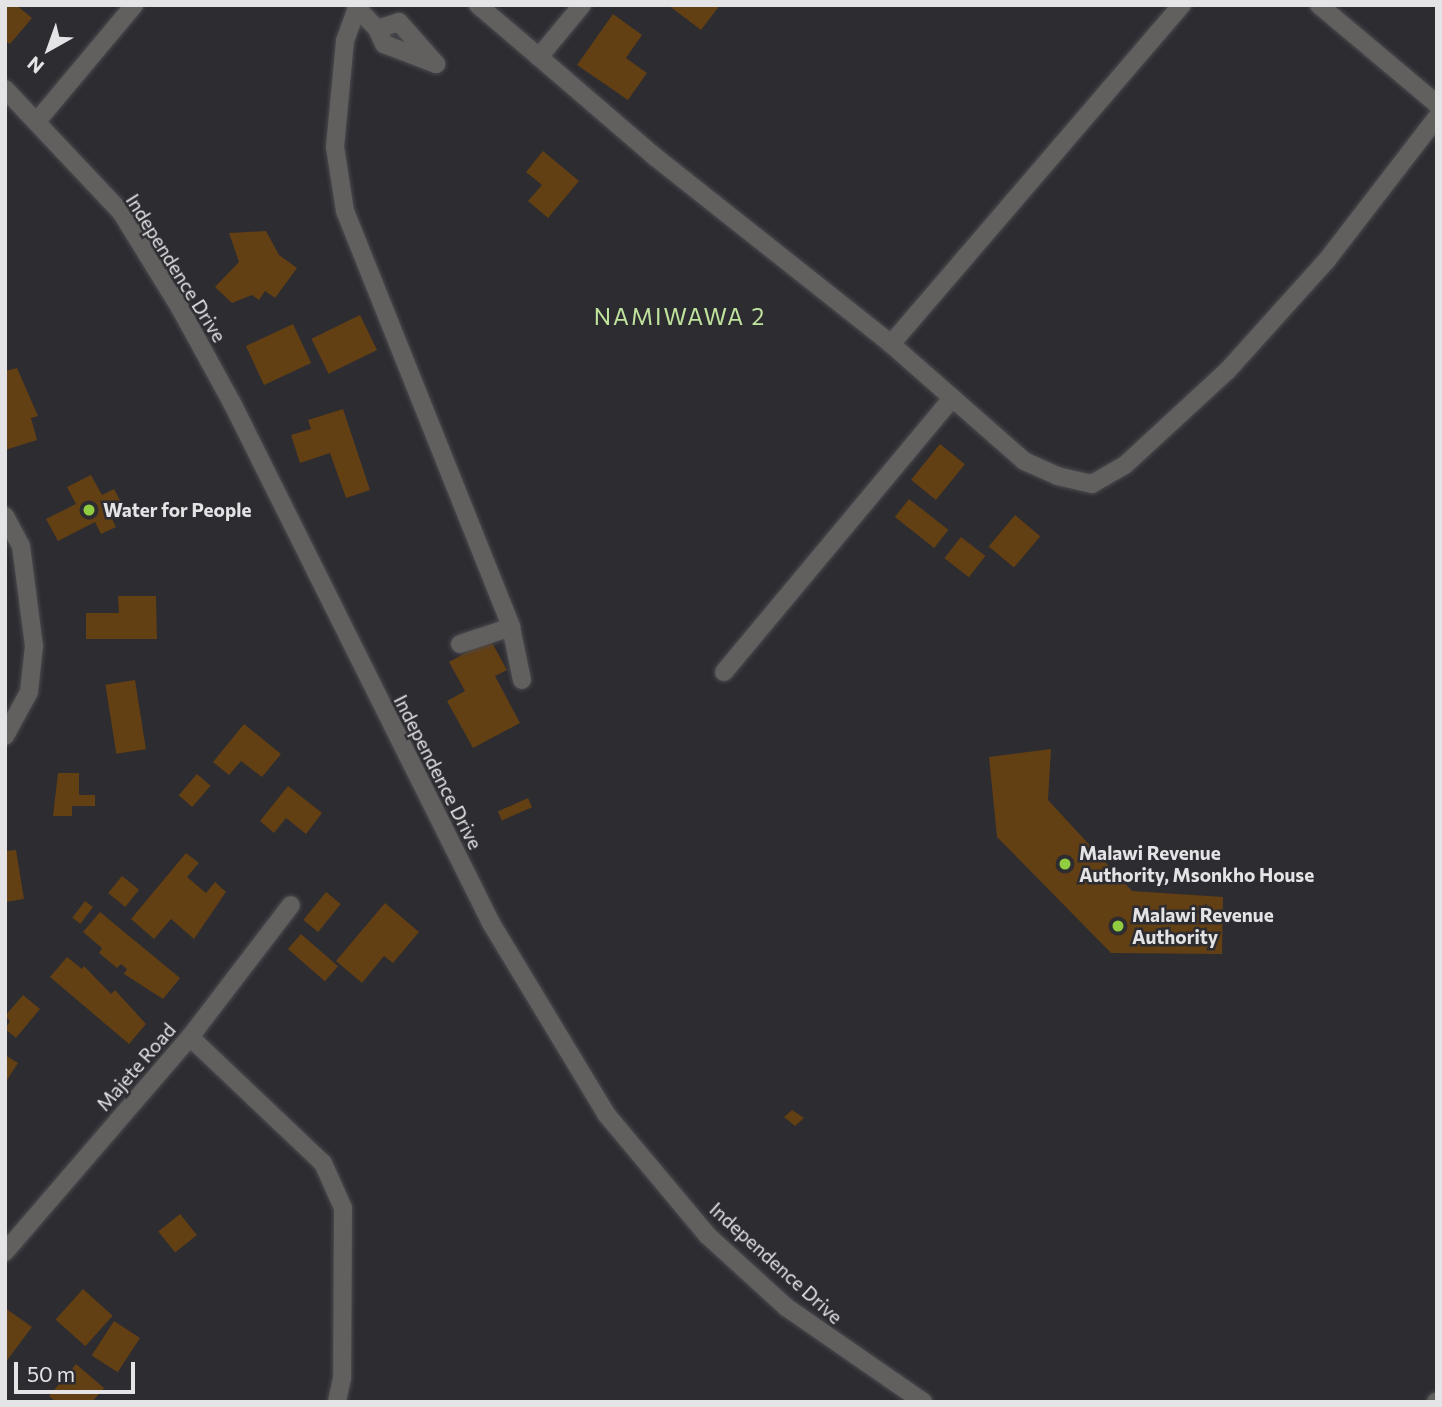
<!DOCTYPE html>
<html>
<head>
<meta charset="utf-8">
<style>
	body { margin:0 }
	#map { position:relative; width:1442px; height:1407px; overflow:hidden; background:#2c2c31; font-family:Commissioner,sans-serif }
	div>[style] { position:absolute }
	.building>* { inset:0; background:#633f14; transform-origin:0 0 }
	.roads { filter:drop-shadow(0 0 2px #49494e) drop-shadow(0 0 2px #49494e) }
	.minor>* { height:18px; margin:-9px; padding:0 9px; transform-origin:9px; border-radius:9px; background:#62605e }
	.dots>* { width:19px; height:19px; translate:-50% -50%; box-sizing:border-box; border:4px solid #2c2c31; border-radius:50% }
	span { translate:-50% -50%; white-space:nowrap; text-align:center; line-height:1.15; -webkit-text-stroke:5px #2c2c31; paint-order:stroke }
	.street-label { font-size:19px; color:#e4e4e7 }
	.poi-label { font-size:19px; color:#e4e4e7; font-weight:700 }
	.left { translate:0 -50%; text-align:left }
	.quarter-label { font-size:23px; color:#c0e49e; letter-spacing:2px }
	.frame { position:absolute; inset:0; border:7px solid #e4e4e7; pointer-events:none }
	.north { position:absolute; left:14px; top:14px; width:70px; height:70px; -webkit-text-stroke:5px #2c2c31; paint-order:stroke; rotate:220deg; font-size:19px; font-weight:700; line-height:28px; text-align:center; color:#e4e4e7 }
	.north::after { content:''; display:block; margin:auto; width:24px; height:32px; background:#e4e4e7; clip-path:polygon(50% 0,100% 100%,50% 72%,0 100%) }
	.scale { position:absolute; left:14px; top:1362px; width:121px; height:32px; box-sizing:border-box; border:4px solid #e4e4e7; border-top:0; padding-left:9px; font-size:21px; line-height:24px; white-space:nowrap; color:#e4e4e7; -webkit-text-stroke:5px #2c2c31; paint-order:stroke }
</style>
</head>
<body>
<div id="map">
	<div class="building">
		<div style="clip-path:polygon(5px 5px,16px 5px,32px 18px,10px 44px,5px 40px)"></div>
		<div style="clip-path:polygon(668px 5px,720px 5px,701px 30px)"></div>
		<div style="clip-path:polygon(613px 14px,642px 35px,626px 58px,647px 73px,628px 100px,577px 65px)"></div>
		<div style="clip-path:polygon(543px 151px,579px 181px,548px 218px,528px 201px,542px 185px,526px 172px)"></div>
		<div style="clip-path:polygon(266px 231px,279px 255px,297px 268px,275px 298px,265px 291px,259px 300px,252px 295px,232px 303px,215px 287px,239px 262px,229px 233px)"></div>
		<div style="left:360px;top:315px;width:39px;height:54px;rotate:64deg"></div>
		<div style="left:293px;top:324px;width:43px;height:52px;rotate:65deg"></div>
		<div style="clip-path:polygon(17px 368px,38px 416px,31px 418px,37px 440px,5px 450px,5px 371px)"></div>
		<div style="clip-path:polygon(343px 409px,370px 490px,346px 498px,330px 453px,300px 463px,291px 435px,311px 429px,308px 420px)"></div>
		<div style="left:940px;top:444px;width:32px;height:46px;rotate:39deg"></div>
		<div style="clip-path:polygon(91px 475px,102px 495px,114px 489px,125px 510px,111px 517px,116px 527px,101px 534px,95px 522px,58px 541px,46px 519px,76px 504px,67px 487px)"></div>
		<div style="left:909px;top:499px;width:50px;height:23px;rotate:38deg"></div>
		<div style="left:1015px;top:515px;width:33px;height:41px;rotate:40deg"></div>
		<div style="left:961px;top:537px;width:31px;height:27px;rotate:38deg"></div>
		<div style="clip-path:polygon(118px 596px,156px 596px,157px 639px,86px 639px,86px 613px,119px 613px)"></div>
		<div style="clip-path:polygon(490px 639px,507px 670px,495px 676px,520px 723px,473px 748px,447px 701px,465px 691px,449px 662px)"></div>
		<div style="left:135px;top:680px;width:70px;height:30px;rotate:81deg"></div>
		<div style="clip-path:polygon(244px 724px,281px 754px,262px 777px,241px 761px,229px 775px,213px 762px)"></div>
		<div style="clip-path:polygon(1051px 749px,1048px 800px,1132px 891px,1223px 897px,1222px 954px,1111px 953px,997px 837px,989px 757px)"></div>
		<div style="clip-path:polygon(58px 773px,79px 773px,79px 795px,95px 795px,95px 806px,72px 806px,72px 816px,53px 816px)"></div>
		<div style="left:197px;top:774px;width:18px;height:28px;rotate:41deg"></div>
		<div style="clip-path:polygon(288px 786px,322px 813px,306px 834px,286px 818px,274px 833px,260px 821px)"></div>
		<div style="left:528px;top:798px;width:10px;height:33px;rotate:66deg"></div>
		<div style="clip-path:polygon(16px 850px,24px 899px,5px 902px,5px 851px)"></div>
		<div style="clip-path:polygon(186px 853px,199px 863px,187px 877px,206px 893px,215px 882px,226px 892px,194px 939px,171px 919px,154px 939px,131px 919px)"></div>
		<div style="left:122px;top:876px;width:22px;height:22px;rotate:39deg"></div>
		<div style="left:326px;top:892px;width:19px;height:36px;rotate:39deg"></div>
		<div style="left:85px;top:901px;width:10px;height:21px;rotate:37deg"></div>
		<div style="clip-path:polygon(385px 903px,419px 932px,393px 963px,384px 956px,362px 983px,336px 961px)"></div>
		<div style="clip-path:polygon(100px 912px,180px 978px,163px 999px,124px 974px,127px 969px,121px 964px,117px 968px,99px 953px,102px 948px,83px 932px)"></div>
		<div style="left:301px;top:934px;width:49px;height:20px;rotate:41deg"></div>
		<div style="clip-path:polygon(67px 957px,82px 969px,84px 966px,111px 994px,115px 990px,146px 1024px,129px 1044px,50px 977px)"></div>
		<div style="clip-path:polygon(23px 995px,40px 1009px,16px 1038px,5px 1029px,10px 1021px,5px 1016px)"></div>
		<div style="clip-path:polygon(5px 1055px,18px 1063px,5px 1083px)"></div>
		<div style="clip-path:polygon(792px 1110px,804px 1118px,795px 1126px,784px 1117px)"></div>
		<div style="left:180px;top:1214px;width:27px;height:28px;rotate:51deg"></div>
		<div style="left:83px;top:1289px;width:40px;height:41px;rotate:42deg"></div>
		<div style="clip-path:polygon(5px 1308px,32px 1327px,5px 1363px)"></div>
		<div style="left:114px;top:1321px;width:31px;height:41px;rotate:33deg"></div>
		<div style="clip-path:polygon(76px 1364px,104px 1388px,92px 1402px,56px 1402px,49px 1396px)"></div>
	</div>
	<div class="roads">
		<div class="minor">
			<div style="left:358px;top:5px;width:38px;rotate:110deg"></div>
			<div style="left:345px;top:41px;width:106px;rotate:95.4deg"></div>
			<div style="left:335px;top:147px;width:65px;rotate:81.1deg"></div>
			<div style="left:345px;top:211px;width:448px;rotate:68.2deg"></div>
			<div style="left:478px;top:5px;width:80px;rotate:40.4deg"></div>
			<div style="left:539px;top:57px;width:67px;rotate:-50.4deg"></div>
			<div style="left:1319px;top:5px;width:154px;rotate:40deg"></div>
			<div style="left:356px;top:7px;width:30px;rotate:46deg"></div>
			<div style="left:377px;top:29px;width:17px;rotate:65deg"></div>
			<div style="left:384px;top:44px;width:56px;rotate:21deg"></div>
			<div style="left:436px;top:64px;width:56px;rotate:-131.4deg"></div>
			<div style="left:399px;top:22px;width:23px;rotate:162deg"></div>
			<div style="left:539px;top:57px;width:152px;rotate:40.7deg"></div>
			<div style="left:654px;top:156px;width:303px;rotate:38.4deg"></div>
			<div style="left:891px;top:344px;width:447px;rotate:-49.4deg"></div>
			<div style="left:5px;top:89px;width:169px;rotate:46.7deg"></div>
			<div style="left:121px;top:212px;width:113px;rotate:58.4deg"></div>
			<div style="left:180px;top:308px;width:108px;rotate:61.3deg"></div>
			<div style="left:232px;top:403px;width:581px;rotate:63.52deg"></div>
			<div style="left:491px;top:923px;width:223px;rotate:58.9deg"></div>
			<div style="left:606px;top:1114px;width:158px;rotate:50.1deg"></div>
			<div style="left:707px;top:1235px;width:107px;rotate:42.3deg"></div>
			<div style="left:786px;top:1307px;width:167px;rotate:34.7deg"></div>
			<div style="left:38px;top:120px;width:150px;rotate:-50.1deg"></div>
			<div style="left:891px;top:344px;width:177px;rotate:41.3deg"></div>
			<div style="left:1024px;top:461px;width:36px;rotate:24deg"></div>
			<div style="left:1057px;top:476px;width:36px;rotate:13deg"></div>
			<div style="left:1092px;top:484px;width:38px;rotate:-30deg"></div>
			<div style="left:1125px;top:465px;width:140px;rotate:-42.7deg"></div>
			<div style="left:1228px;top:370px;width:148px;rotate:-48deg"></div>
			<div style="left:1327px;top:260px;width:180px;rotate:-52.4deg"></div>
			<div style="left:5px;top:516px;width:34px;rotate:62deg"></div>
			<div style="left:21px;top:546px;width:101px;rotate:82.6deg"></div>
			<div style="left:34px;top:646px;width:46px;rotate:96.2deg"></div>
			<div style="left:29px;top:692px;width:50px;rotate:118.6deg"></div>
			<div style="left:460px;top:644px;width:54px;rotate:-18.4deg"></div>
			<div style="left:511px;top:627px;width:54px;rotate:78.3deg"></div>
			<div style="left:724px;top:672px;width:356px;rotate:-50.2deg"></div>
			<div style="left:190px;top:1037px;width:183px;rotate:43.5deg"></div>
			<div style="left:323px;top:1163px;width:49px;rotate:66deg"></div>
			<div style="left:343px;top:1208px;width:170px;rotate:90.3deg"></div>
			<div style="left:342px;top:1378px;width:25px;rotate:102deg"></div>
			<div style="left:5px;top:1252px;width:284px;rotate:-49.3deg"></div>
			<div style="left:190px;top:1037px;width:166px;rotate:-52.6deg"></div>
			<div style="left:1436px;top:1402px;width:1px;rotate:-45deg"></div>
		</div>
	</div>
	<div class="dots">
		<div style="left:89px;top:510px;background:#90cd41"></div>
		<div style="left:1065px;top:864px;background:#90cd41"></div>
		<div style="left:1118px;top:926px;background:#90cd41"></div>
	</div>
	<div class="street-label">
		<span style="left:176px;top:268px;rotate:58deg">Independence Drive</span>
		<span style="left:438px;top:772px;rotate:63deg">Independence Drive</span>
		<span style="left:136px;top:1067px;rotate:-49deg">Majete Road</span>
		<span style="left:776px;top:1263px;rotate:42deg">Independence Drive</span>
	</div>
	<div class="poi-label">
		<span class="left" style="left:103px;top:510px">Water for People</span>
		<span class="left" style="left:1079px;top:864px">Malawi Revenue<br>Authority, Msonkho House</span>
		<span class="left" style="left:1132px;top:926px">Malawi Revenue<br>Authority</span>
	</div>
	<div class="quarter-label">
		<span style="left:680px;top:316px">NAMIWAWA 2</span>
	</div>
	<div class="frame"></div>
	<div class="north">N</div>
	<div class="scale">50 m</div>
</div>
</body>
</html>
